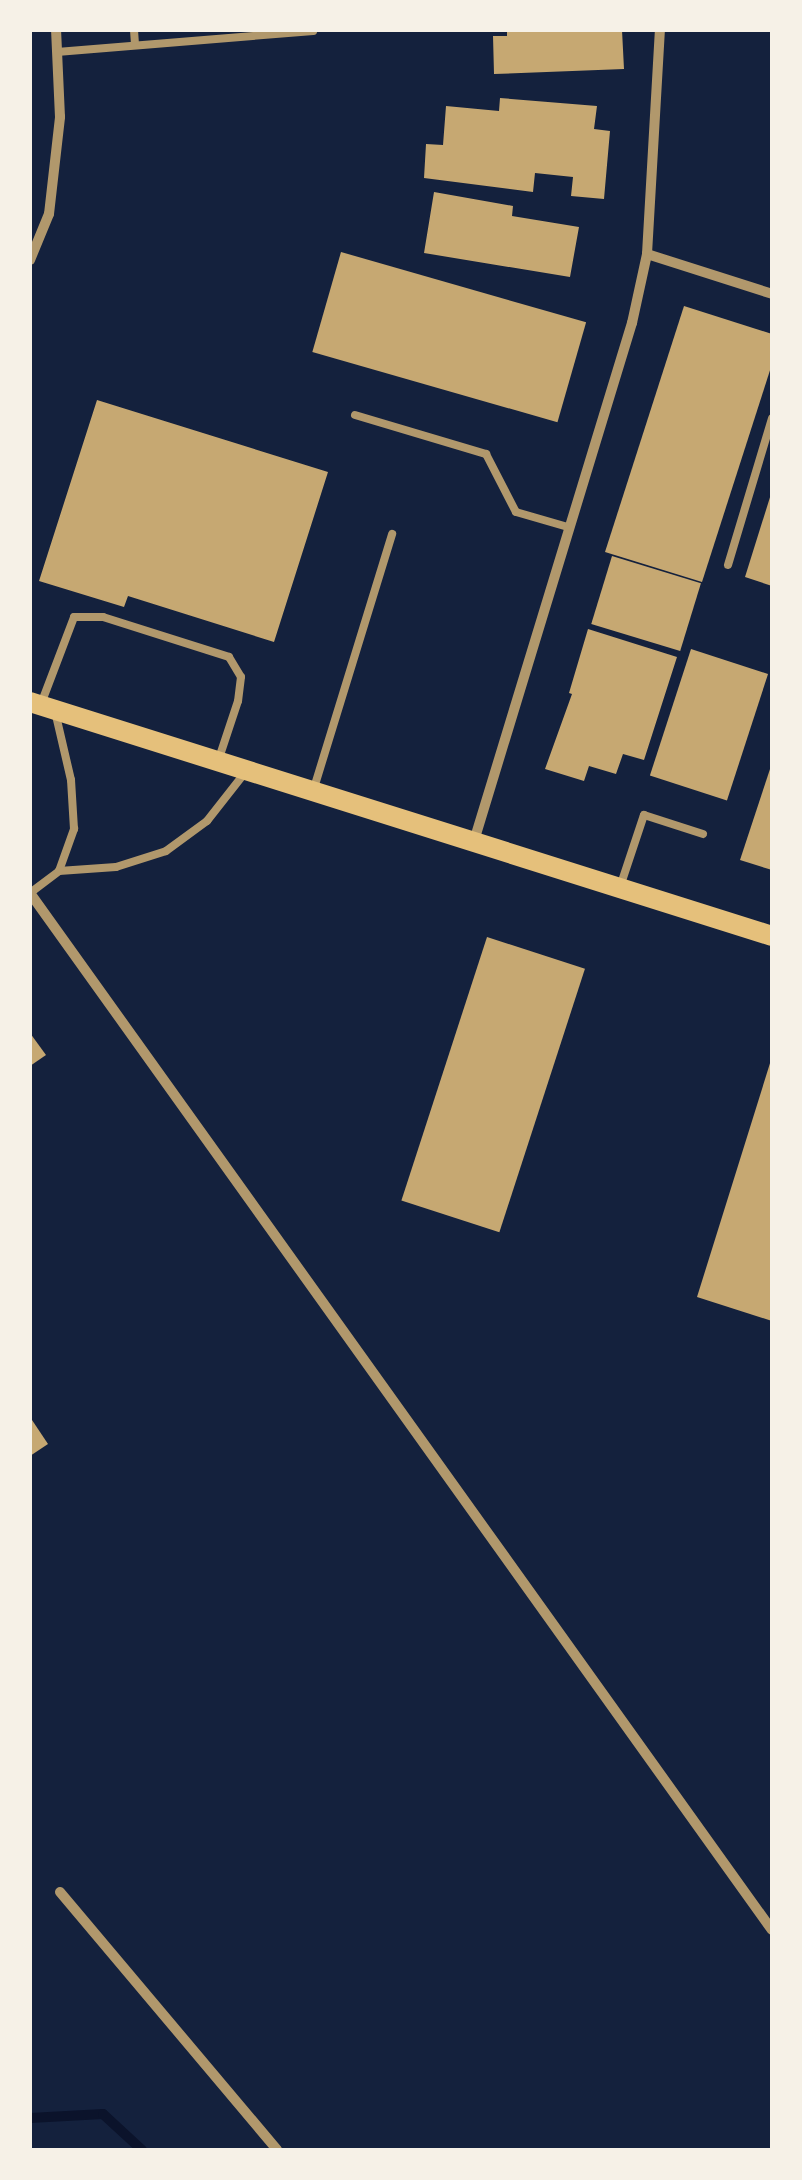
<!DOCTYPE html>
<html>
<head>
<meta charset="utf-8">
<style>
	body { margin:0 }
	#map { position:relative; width:802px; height:2180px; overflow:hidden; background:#14213d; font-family:"Titillium Web",sans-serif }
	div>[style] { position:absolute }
	.stream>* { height:10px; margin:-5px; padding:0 5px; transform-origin:5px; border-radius:5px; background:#0b132b }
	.building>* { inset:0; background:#c6a872; transform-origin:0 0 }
	.service>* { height:8px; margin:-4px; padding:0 4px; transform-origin:4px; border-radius:4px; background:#b1986c }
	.minor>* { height:10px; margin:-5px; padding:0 5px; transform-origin:5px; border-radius:5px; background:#b1986c }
	.secondary>* { height:20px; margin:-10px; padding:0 10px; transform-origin:10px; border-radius:10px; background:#e5c07b }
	span { translate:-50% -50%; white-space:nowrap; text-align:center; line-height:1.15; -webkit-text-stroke:10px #f6f1e7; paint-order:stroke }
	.frame { position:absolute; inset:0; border:32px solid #f6f1e7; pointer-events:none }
</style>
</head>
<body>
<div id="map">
	<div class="stream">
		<div style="left:30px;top:2118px;width:73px;rotate:-3.1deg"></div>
		<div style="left:103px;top:2114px;width:53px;rotate:42.7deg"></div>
	</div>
	<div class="building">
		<div style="clip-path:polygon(507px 30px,622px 30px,624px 69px,494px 74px,493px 36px,507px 36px)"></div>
		<div style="clip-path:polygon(500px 98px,597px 106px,594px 129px,610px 131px,604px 199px,571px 196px,573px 177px,535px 173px,533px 192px,424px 178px,426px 144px,443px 145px,446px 106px,499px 111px)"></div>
		<div style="clip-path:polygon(434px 192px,513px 206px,512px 216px,579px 227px,570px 277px,424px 253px)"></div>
		<div style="left:341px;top:252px;width:255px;height:104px;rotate:16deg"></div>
		<div style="clip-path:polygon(684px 306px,772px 334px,772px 364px,702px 582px,605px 552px)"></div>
		<div style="clip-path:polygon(97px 400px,328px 472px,274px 642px,128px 596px,124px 607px,39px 581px)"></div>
		<div style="clip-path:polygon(771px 494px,772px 495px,772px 586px,745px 577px)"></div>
		<div style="left:612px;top:556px;width:93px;height:71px;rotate:17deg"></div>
		<div style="clip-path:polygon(588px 629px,677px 657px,644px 760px,623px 754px,616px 774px,589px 766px,584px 781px,545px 769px,572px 694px,569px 693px)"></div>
		<div style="left:691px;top:649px;width:81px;height:133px;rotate:18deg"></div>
		<div style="clip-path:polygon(771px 766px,772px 766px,772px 870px,740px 860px)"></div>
		<div style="left:487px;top:937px;width:103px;height:277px;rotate:18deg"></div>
		<div style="clip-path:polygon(30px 1033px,46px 1055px,30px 1066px)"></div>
		<div style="clip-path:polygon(771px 1060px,772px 1060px,772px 1321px,697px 1297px)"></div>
		<div style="clip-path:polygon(30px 1417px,48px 1444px,30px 1456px)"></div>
	</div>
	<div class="service">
		<div style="left:134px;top:30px;width:15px;rotate:86deg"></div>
		<div style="left:57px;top:52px;width:257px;rotate:-4.7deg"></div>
		<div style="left:355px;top:415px;width:137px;rotate:16.6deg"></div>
		<div style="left:486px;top:454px;width:65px;rotate:62.7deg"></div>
		<div style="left:516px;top:512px;width:54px;rotate:16.1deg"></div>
		<div style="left:728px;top:565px;width:153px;rotate:-73.3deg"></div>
		<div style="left:41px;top:704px;width:93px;rotate:-69.2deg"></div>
		<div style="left:74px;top:617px;width:29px"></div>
		<div style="left:103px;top:617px;width:132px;rotate:17.6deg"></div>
		<div style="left:229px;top:657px;width:23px;rotate:59deg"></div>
		<div style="left:241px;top:677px;width:24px;rotate:97deg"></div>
		<div style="left:238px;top:701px;width:60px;rotate:108.4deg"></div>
		<div style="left:314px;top:788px;width:266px;rotate:-72.9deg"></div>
		<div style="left:59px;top:871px;width:57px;rotate:-4deg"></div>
		<div style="left:116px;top:867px;width:52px;rotate:-17.7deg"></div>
		<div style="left:166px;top:851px;width:51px;rotate:-36.2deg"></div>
		<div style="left:207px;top:821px;width:60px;rotate:-51.8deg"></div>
		<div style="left:620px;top:887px;width:76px;rotate:-71.6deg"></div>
		<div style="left:644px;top:815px;width:62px;rotate:17.9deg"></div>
		<div style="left:30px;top:893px;width:36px;rotate:-37deg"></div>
		<div style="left:59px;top:871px;width:45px;rotate:-70.3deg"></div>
		<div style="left:74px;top:829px;width:49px;rotate:-93.5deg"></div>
		<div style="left:71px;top:780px;width:71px;rotate:-103.1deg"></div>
	</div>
	<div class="minor">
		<div style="left:647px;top:254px;width:131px;rotate:17.7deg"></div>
		<div style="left:30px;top:260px;width:50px;rotate:-67.6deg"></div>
		<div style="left:49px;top:214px;width:98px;rotate:-83.5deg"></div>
		<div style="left:60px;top:117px;width:87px;rotate:-92.6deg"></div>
		<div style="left:474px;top:841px;width:542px;rotate:-73.04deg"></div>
		<div style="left:632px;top:323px;width:71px;rotate:-77.7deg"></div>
		<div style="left:647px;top:254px;width:224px;rotate:-86.7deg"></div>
		<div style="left:30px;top:893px;width:1275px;rotate:54.42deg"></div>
		<div style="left:60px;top:1892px;width:337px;rotate:49.9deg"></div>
	</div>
	<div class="secondary">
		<div style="left:30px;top:702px;width:778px;rotate:17.5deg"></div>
	</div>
	<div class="frame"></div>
</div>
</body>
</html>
